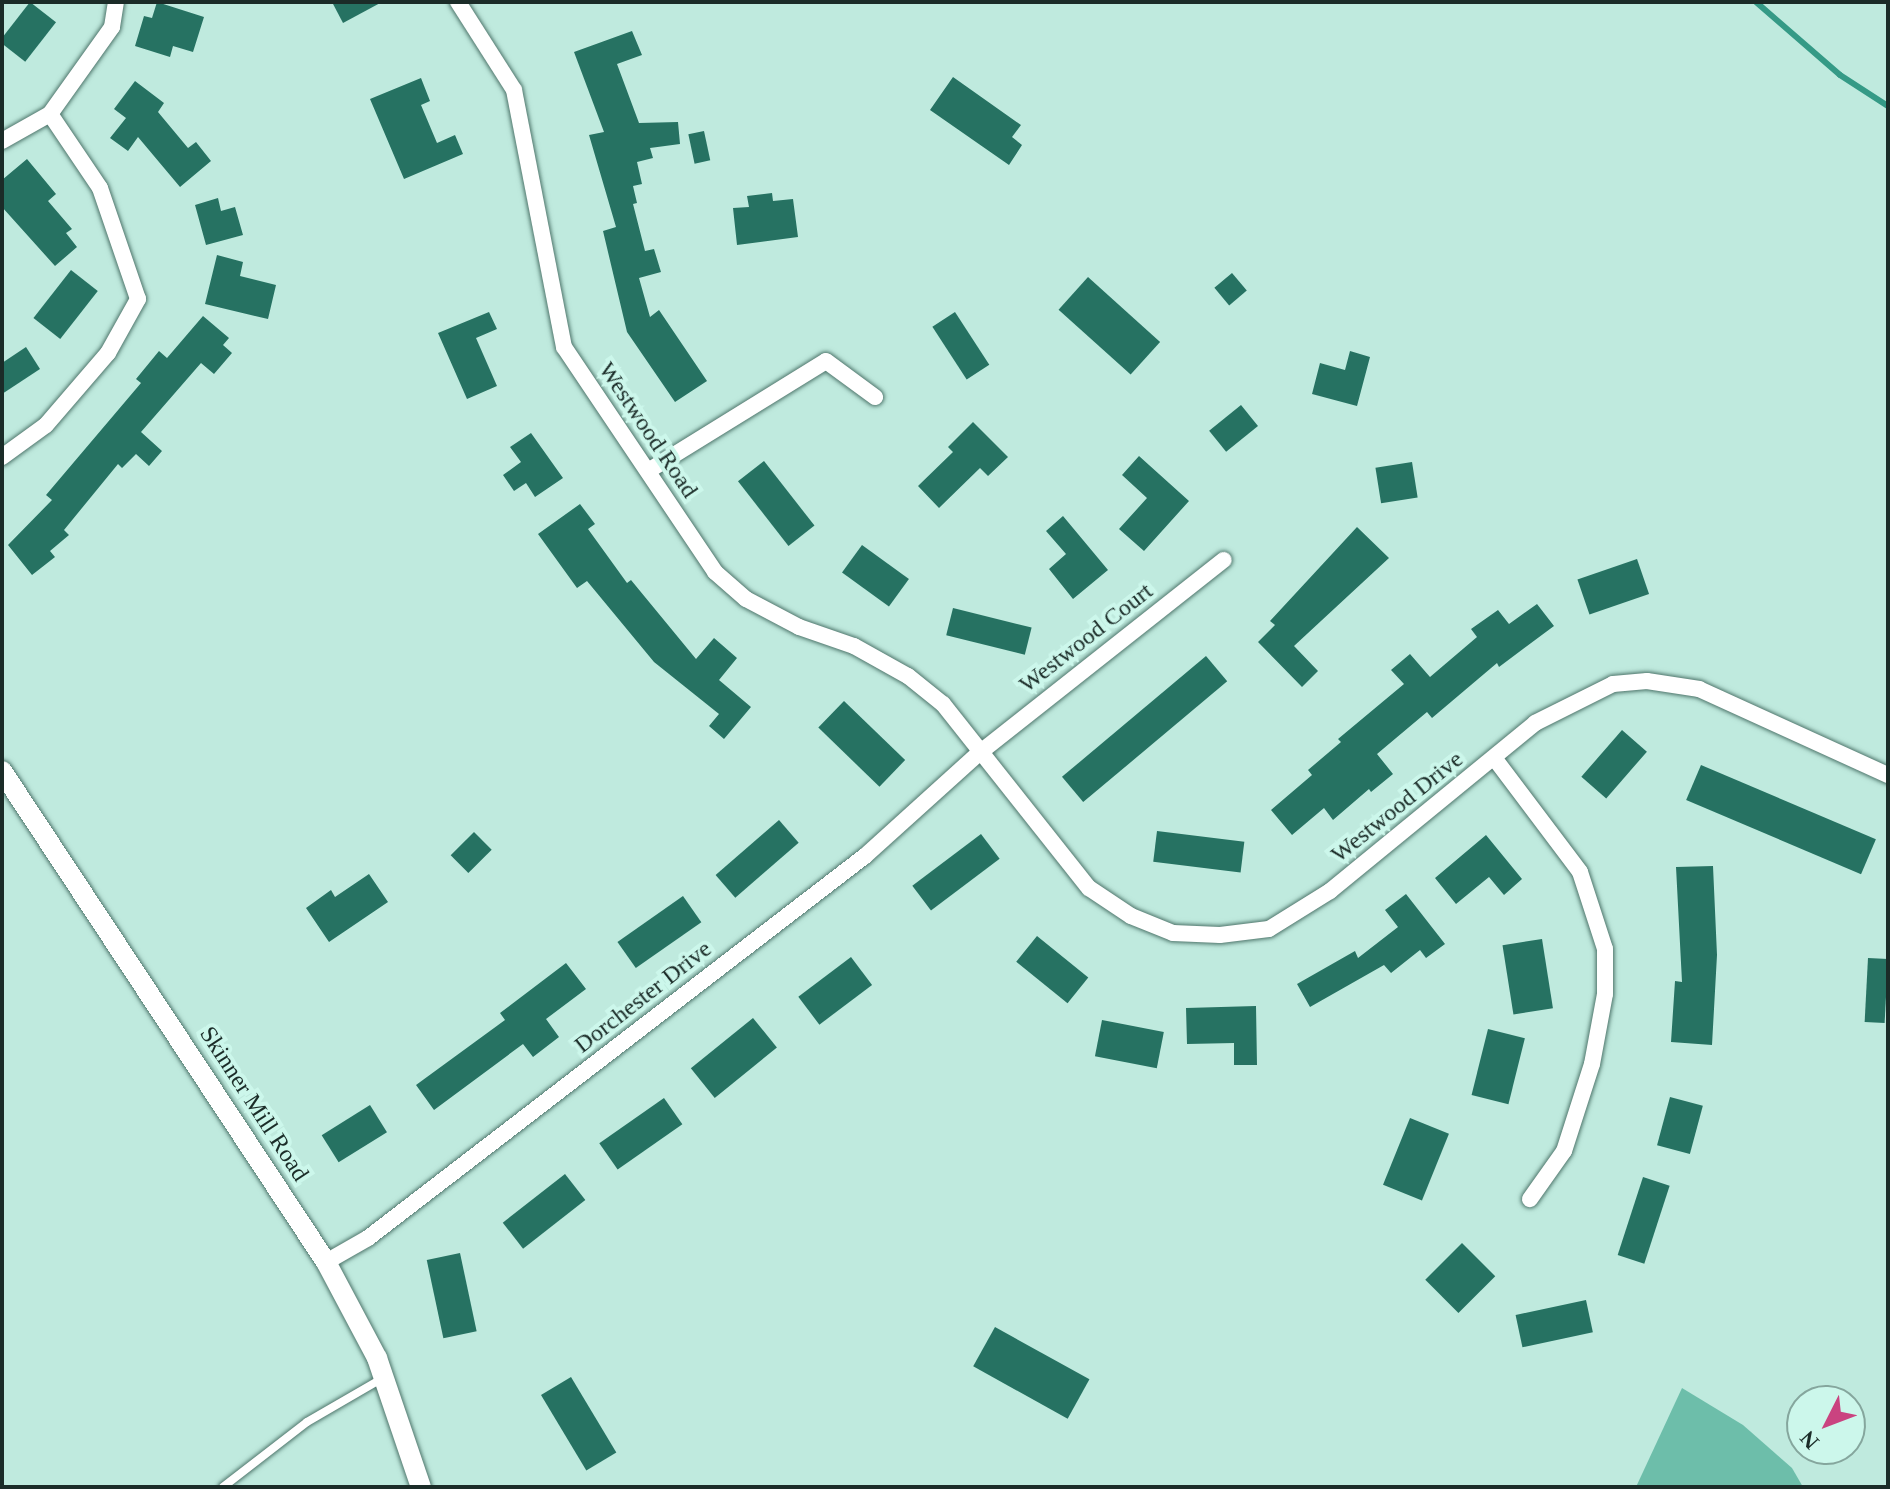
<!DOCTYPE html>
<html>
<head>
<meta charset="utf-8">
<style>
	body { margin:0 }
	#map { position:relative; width:1890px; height:1489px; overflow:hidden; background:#bfeade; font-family:"Times New Roman",serif }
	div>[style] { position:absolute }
	.green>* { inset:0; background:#6dbeaa }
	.stream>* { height:6px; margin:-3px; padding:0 3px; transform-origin:3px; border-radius:3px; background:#359a86 }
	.building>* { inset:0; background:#267262; transform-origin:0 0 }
	.roads { filter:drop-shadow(0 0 2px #4f766c) drop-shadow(0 0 2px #4f766c) }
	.service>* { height:8px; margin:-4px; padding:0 4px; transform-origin:4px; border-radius:4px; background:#fff }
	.minor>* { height:16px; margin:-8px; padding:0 8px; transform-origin:8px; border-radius:8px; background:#fff }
	.tertiary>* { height:20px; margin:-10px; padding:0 10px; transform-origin:10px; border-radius:10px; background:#fff }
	span { translate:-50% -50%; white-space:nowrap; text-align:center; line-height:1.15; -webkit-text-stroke:8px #ccf7eb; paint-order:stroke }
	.street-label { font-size:24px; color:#1b2c28 }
	.frame { position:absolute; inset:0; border:4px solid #1b2c28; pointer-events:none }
	.north { position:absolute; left:1786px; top:1385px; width:80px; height:80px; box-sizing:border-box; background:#ccf7eb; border:2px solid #85a69d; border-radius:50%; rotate:228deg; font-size:22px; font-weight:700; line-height:32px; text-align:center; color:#1b2c28 }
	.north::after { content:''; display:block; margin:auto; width:28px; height:36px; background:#ca4380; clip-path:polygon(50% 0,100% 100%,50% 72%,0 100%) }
</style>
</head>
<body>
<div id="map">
	<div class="green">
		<div style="clip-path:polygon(1682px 1388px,1743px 1425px,1792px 1468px,1803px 1487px,1636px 1487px)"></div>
	</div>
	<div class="stream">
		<div style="left:1756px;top:2px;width:111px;rotate:41deg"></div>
		<div style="left:1840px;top:75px;width:57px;rotate:32.9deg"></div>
	</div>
	<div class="building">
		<div style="left:30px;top:2px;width:33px;height:50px;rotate:38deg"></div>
		<div style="clip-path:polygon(157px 2px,204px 17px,193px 52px,173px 46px,170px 57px,135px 46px,144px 16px,152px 18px)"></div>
		<div style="clip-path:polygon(332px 2px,382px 2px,343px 23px)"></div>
		<div style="clip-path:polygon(632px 31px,642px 55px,617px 64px,639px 123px,678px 122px,680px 144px,650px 148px,653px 158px,637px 162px,642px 184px,633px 186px,637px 203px,633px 204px,645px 251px,654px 249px,661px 272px,639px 278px,650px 317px,659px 310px,707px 381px,675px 402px,627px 332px,603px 231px,616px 227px,589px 135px,604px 132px,574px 52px)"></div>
		<div style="clip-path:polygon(953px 77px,1021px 125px,1012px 137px,1022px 145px,1009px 165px,930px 110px)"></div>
		<div style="clip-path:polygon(421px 78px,430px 101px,421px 105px,437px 143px,455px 135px,463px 154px,404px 179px,370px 99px)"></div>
		<div style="clip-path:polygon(135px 81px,164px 103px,158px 112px,188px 148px,196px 142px,211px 161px,180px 187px,138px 137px,128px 151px,110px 138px,126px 118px,114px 109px)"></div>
		<div style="left:704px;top:131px;width:30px;height:16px;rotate:78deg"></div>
		<div style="clip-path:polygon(27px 159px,56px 194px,48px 201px,72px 229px,66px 233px,77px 247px,55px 266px,2px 207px,2px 180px)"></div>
		<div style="clip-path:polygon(772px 193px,773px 201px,793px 199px,798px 237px,737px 245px,733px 208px,749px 207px,747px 196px)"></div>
		<div style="clip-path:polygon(218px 198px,221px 211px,235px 207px,243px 235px,206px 245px,195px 205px)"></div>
		<div style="clip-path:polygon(217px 255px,243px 262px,240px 276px,276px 285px,268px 319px,205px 304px)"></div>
		<div style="left:71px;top:270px;width:34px;height:61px;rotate:38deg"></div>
		<div style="left:1232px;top:273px;width:23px;height:23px;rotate:50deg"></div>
		<div style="left:1088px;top:277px;width:97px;height:44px;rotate:42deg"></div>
		<div style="clip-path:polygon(489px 312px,497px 329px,476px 338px,497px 386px,467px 399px,438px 333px)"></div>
		<div style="left:955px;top:312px;width:63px;height:27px;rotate:57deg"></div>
		<div style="clip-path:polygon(203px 316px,229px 338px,223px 345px,232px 353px,214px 374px,201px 363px,141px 432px,162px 451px,149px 466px,136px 454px,122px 468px,118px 464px,64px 530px,69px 535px,50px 551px,55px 557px,32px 575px,8px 545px,52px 500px,46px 495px,141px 383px,136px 379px,159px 351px,167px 358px)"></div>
		<div style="clip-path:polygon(26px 347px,40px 369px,2px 394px,2px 363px)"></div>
		<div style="clip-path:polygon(1350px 351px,1370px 357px,1357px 406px,1312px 394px,1320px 363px,1345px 370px)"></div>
		<div style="left:1241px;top:405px;width:27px;height:41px;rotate:51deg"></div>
		<div style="clip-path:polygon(973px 422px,1008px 457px,988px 476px,980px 468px,939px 508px,918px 486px,953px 452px,948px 447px)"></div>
		<div style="clip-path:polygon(531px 433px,563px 478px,535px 497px,526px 483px,514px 491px,503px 475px,521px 462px,510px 447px)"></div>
		<div style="clip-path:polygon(1139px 456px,1189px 501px,1144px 551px,1119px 529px,1147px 498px,1122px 475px)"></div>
		<div style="left:764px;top:461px;width:82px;height:33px;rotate:52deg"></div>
		<div style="left:1412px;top:462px;width:36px;height:37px;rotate:81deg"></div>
		<div style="clip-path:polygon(580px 504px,595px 524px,588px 529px,627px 583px,631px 580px,696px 659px,714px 638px,737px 658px,719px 680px,751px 707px,724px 739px,709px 726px,719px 714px,654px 662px,587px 581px,577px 588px,538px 534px)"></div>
		<div style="clip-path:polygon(1063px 516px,1108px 570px,1073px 599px,1049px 569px,1066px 554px,1046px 531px)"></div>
		<div style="clip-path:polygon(1357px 527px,1389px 558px,1294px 646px,1318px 671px,1302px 687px,1258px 642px,1275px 625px,1270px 621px)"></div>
		<div style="left:862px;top:545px;width:58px;height:34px;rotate:36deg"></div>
		<div style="left:1637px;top:559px;width:37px;height:63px;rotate:71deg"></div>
		<div style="clip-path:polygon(1537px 604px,1554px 626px,1499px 667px,1497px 663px,1432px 718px,1427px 712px,1377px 754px,1393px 774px,1371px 792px,1369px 789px,1333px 820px,1324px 808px,1292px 835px,1271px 810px,1312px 775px,1308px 770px,1341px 742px,1338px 739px,1404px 684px,1391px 670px,1410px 654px,1430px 677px,1477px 637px,1471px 629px,1498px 610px,1509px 624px)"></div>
		<div style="left:953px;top:608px;width:81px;height:28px;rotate:14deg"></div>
		<div style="left:1206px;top:656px;width:33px;height:188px;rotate:50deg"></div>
		<div style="left:844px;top:701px;width:85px;height:37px;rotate:44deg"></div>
		<div style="left:1622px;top:730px;width:33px;height:62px;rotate:41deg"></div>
		<div style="left:1701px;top:765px;width:190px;height:38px;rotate:23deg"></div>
		<div style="left:779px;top:820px;width:30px;height:84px;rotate:49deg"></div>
		<div style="left:1157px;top:831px;width:88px;height:31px;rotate:7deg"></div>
		<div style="left:474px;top:832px;width:25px;height:33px;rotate:45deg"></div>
		<div style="left:981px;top:834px;width:31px;height:86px;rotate:53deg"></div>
		<div style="clip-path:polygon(1486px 835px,1522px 879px,1504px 895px,1489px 877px,1456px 904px,1435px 878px)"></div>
		<div style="clip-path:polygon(1713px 866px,1717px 955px,1712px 1045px,1671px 1042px,1675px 981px,1682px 982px,1676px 867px)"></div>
		<div style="clip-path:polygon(369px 874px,388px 902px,329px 942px,306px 908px,331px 890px,335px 897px)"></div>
		<div style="clip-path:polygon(1406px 894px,1445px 944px,1426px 958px,1420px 950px,1391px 973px,1384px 965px,1310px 1007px,1297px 984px,1355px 951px,1358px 958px,1398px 927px,1385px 910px)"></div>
		<div style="left:683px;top:896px;width:32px;height:80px;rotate:55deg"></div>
		<div style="left:1037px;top:936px;width:66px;height:33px;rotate:39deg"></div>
		<div style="left:1542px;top:939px;width:70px;height:40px;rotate:81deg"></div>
		<div style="left:851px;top:957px;width:35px;height:66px;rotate:53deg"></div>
		<div style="left:1868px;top:958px;width:20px;height:64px;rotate:3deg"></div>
		<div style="clip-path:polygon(566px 963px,586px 989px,546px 1019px,559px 1037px,533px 1057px,523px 1044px,434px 1110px,416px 1085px,505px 1020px,500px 1013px)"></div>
		<div style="clip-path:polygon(1256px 1006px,1257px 1065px,1234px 1065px,1234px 1043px,1187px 1044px,1186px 1008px)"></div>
		<div style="left:753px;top:1018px;width:38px;height:80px;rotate:51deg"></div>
		<div style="left:1102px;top:1020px;width:63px;height:37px;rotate:11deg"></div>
		<div style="left:1488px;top:1029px;width:38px;height:68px;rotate:14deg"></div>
		<div style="left:1670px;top:1097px;width:34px;height:50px;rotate:15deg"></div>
		<div style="left:664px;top:1098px;width:32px;height:79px;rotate:55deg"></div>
		<div style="left:370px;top:1105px;width:32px;height:57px;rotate:58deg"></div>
		<div style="left:1410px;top:1118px;width:42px;height:72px;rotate:22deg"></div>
		<div style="left:565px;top:1174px;width:33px;height:79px;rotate:52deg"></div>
		<div style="left:1643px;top:1177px;width:28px;height:82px;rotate:18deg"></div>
		<div style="left:1462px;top:1243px;width:47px;height:52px;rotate:45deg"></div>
		<div style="left:460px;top:1253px;width:80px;height:34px;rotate:78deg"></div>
		<div style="left:1586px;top:1300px;width:33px;height:72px;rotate:78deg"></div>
		<div style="left:995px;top:1327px;width:108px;height:45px;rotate:29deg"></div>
		<div style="left:571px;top:1377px;width:88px;height:35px;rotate:59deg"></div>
	</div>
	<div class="roads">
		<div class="service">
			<div style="left:223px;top:1487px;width:106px;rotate:-37.7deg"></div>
			<div style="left:307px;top:1422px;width:88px;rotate:-30.1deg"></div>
		</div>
		<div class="minor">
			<div style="left:458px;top:2px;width:104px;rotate:57.5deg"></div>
			<div style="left:514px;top:90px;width:262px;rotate:79deg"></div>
			<div style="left:564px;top:347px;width:271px;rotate:56.1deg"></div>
			<div style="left:715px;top:572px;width:41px;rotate:41.1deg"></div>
			<div style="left:746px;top:599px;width:60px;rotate:27.8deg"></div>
			<div style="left:799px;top:627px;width:58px;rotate:19.1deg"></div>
			<div style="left:854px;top:646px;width:62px;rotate:29.1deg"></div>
			<div style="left:908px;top:676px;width:45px;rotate:38.7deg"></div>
			<div style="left:943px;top:704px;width:235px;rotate:51.6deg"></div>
			<div style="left:1089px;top:888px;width:50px;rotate:33.7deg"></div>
			<div style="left:1131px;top:916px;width:45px;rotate:22deg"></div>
			<div style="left:1173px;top:933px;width:47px;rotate:2.4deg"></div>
			<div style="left:1220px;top:935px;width:49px;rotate:-7deg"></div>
			<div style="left:1269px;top:929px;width:72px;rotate:-31.9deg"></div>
			<div style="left:1330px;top:891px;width:265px;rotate:-39.3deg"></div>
			<div style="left:1535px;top:723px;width:87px;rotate:-26.6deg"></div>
			<div style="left:1613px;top:684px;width:34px;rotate:-5deg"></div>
			<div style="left:1647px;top:681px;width:53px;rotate:8.7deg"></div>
			<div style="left:1699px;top:689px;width:208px;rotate:24.5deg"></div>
			<div style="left:2px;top:141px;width:55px;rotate:-29.4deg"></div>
			<div style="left:50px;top:114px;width:107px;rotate:-54.5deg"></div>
			<div style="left:112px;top:27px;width:25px;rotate:-81deg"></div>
			<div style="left:2px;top:457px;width:54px;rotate:-36deg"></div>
			<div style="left:46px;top:425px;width:95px;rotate:-49.3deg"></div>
			<div style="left:108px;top:353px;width:62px;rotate:-60.9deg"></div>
			<div style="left:138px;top:299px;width:117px;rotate:-108.9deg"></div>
			<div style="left:100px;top:188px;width:89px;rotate:-124deg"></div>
			<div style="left:648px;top:471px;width:209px;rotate:-31.7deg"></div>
			<div style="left:826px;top:361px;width:61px;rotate:36.3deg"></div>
			<div style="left:1495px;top:759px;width:141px;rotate:53deg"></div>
			<div style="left:1580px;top:872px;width:81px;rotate:72deg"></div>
			<div style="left:1605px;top:949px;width:45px;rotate:90deg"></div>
			<div style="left:1605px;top:994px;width:71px;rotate:100.5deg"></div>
			<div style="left:1592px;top:1064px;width:91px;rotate:107.8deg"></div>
			<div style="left:1564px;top:1151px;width:59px;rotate:125.3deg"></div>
			<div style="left:326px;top:1262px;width:48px;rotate:-29.7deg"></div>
			<div style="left:368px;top:1238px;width:627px;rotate:-37.55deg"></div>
			<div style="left:865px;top:856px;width:152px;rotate:-42.1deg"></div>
			<div style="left:978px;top:754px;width:313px;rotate:-38.3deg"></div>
		</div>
		<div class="tertiary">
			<div style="left:2px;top:771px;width:588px;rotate:56.58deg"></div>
			<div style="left:326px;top:1262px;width:109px;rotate:62deg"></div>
			<div style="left:377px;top:1358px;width:136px;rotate:71.2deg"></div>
		</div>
	</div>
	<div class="street-label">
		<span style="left:648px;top:430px;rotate:56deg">Westwood Road</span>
		<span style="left:1086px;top:638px;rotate:-38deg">Westwood Court</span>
		<span style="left:1397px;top:807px;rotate:-39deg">Westwood Drive</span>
		<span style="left:643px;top:997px;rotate:-38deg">Dorchester Drive</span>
		<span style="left:254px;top:1104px;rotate:57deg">Skinner Mill Road</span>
	</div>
	<div class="frame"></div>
	<div class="north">N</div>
</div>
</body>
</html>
